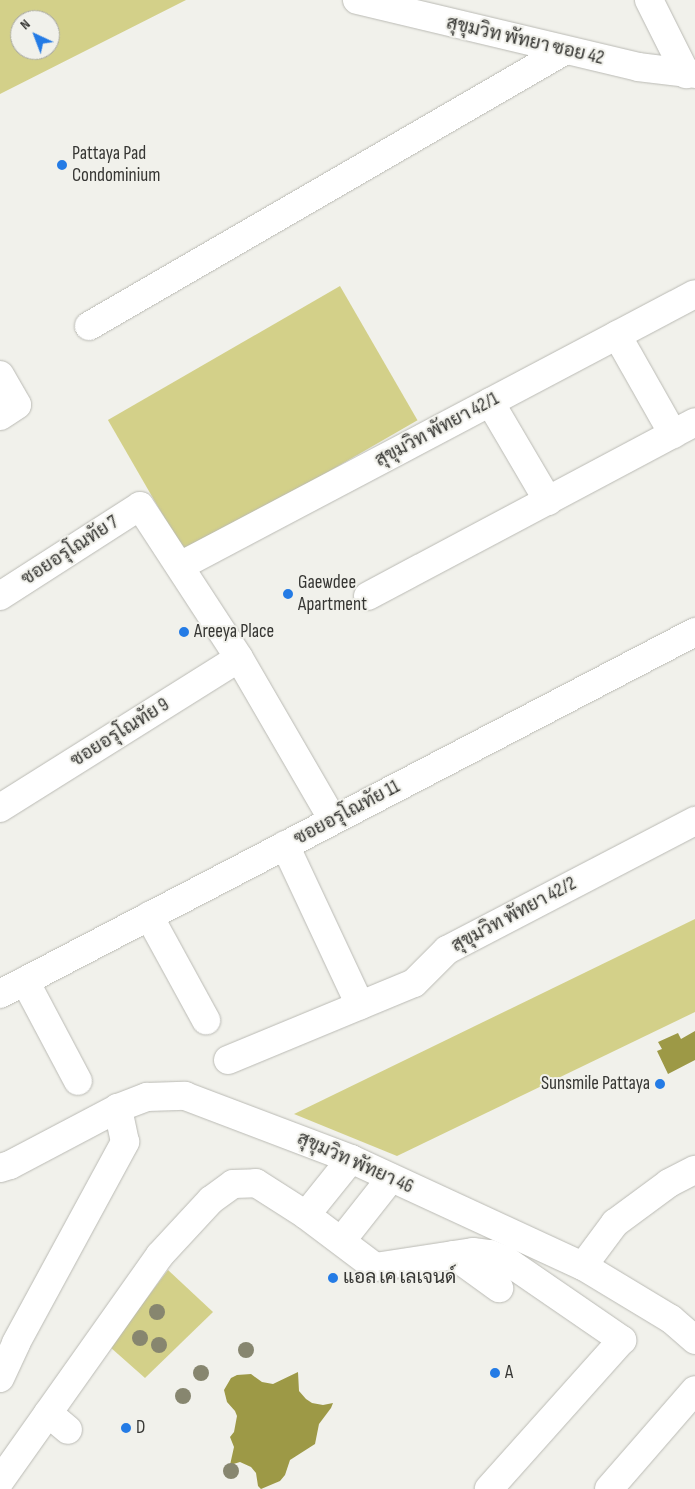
<!DOCTYPE html>
<html>
<head>
<meta charset="utf-8">
<style>
	body { margin:0 }
	#map { position:relative; width:695px; height:1489px; overflow:hidden; background:#f1f1eb; font-family:"Sofia Sans Condensed",Sarabun,sans-serif }
	div>[style] { position:absolute }
	.green>* { inset:0; background:#d3d089; transform-origin:0 0 }
	.water>* { inset:0; background:#9d9946 }
	.roads { filter:drop-shadow(0 0 1px #babab4) drop-shadow(0 0 1px #babab4) }
	.minor>* { height:28px; margin:-14px; padding:0 14px; transform-origin:14px; border-radius:14px; background:#fff }
	.trees>* { width:16px; height:16px; margin:-8px; border-radius:50%; background:#87866f }
	.dots>* { width:14px; height:14px; translate:-50% -50%; box-sizing:border-box; border:2px solid #f1f1eb; border-radius:50% }
	span { translate:-50% -50%; white-space:nowrap; text-align:center; line-height:1.15; -webkit-text-stroke:4px #f1f1eb; paint-order:stroke }
	.street-label { font-size:19px; color:#363633 }
	.poi-label { font-size:19px; color:#363633 }
	.left { translate:0 -50%; text-align:left }
	.right { translate:-100% -50%; text-align:right }
	.north { position:absolute; left:10px; top:10px; width:50px; height:50px; box-sizing:border-box; background:#f1f1eb; border:1px solid #a6a6a1; border-radius:50%; rotate:317deg; font-size:14px; font-weight:700; line-height:20px; text-align:center; color:#363633 }
	.north::after { content:''; display:block; margin:auto; width:18px; height:22px; background:#247be5; clip-path:polygon(50% 0,100% 100%,50% 72%,0 100%) }
</style>
</head>
<body>
<div id="map">
	<div class="green">
		<div style="clip-path:polygon(evenodd,0 0,186px 0,0 94px,0 0,20px 20px,50px 20px,50px 50px,20px 50px,20px 20px)"></div>
		<div style="left:340px;top:286px;width:155px;height:268px;rotate:60deg"></div>
		<div style="clip-path:polygon(695px 919px,695px 1012px,397px 1156px,294px 1114px)"></div>
		<div style="clip-path:polygon(168px 1270px,213px 1312px,145px 1378px,110px 1347px)"></div>
	</div>
	<div class="water">
		<div style="clip-path:polygon(695px 1031px,695px 1060px,668px 1074px,657px 1051px,662px 1049px,658px 1042px,678px 1033px,681px 1039px)"></div>
		<div style="clip-path:polygon(298px 1372px,299px 1391px,306px 1399px,312px 1403px,323px 1405px,333px 1403px,331px 1408px,319px 1424px,315px 1444px,290px 1460px,285px 1475px,280px 1481px,261px 1489px,258px 1486px,256px 1473px,251px 1467px,240px 1462px,230px 1465px,234px 1447px,230px 1437px,234px 1432px,237px 1416px,235px 1411px,227px 1402px,224px 1390px,231px 1378px,237px 1375px,251px 1374px,262px 1382px,273px 1384px)"></div>
	</div>
	<div class="roads">
		<div class="minor">
			<div style="left:357px;top:0;width:289px;rotate:13.4deg"></div>
			<div style="left:638px;top:67px;width:57px;rotate:7deg"></div>
			<div style="left:649px;top:0;width:83px;rotate:63.4deg"></div>
			<div style="left:89px;top:326px;width:549px;rotate:-30.07deg"></div>
			<div style="left:617px;top:335px;width:114px;rotate:60.5deg"></div>
			<div style="left:0;top:375px;width:34px;rotate:60deg"></div>
			<div style="left:17px;top:405px;width:20px;rotate:147deg"></div>
			<div style="left:490px;top:402px;width:115px;rotate:59.6deg"></div>
			<div style="left:180px;top:566px;width:582px;rotate:-27.84deg"></div>
			<div style="left:0;top:596px;width:166px;rotate:-32.7deg"></div>
			<div style="left:140px;top:506px;width:181px;rotate:56.9deg"></div>
			<div style="left:239px;top:658px;width:187px;rotate:59.9deg"></div>
			<div style="left:368px;top:596px;width:370px;rotate:-28deg"></div>
			<div style="left:0;top:808px;width:282px;rotate:-32.1deg"></div>
			<div style="left:285px;top:845px;width:177px;rotate:64.9deg"></div>
			<div style="left:149px;top:916px;width:119px;rotate:61.3deg"></div>
			<div style="left:25px;top:981px;width:113px;rotate:62.1deg"></div>
			<div style="left:0;top:994px;width:784px;rotate:-27.51deg"></div>
			<div style="left:228px;top:1060px;width:201px;rotate:-22.5deg"></div>
			<div style="left:414px;top:983px;width:47px;rotate:-45deg"></div>
			<div style="left:447px;top:950px;width:280px;rotate:-27.5deg"></div>
			<div style="left:0;top:1168px;width:10px;rotate:-17deg"></div>
			<div style="left:10px;top:1165px;width:122px;rotate:-27.8deg"></div>
			<div style="left:118px;top:1108px;width:31px;rotate:-21deg"></div>
			<div style="left:147px;top:1097px;width:38px;rotate:-2deg"></div>
			<div style="left:185px;top:1096px;width:178px;rotate:20.8deg"></div>
			<div style="left:351px;top:1159px;width:255px;rotate:24.8deg"></div>
			<div style="left:583px;top:1266px;width:103px;rotate:31.1deg"></div>
			<div style="left:671px;top:1319px;width:32px;rotate:41deg"></div>
			<div style="left:306px;top:1215px;width:72px;rotate:-51.2deg"></div>
			<div style="left:342px;top:1240px;width:79px;rotate:-51.7deg"></div>
			<div style="left:453px;top:1255px;width:57px;rotate:35.7deg"></div>
			<div style="left:583px;top:1266px;width:54px;rotate:-53.3deg"></div>
			<div style="left:615px;top:1223px;width:67px;rotate:-36.5deg"></div>
			<div style="left:669px;top:1183px;width:29px;rotate:-27deg"></div>
			<div style="left:0;top:1378px;width:38px;rotate:-65deg"></div>
			<div style="left:16px;top:1343px;width:229px;rotate:-61.5deg"></div>
			<div style="left:125px;top:1142px;width:35px;rotate:-102deg"></div>
			<div style="left:48px;top:1413px;width:26px;rotate:40deg"></div>
			<div style="left:0;top:1481px;width:277px;rotate:-54.7deg"></div>
			<div style="left:160px;top:1255px;width:75px;rotate:-47.2deg"></div>
			<div style="left:211px;top:1200px;width:27px;rotate:-36deg"></div>
			<div style="left:233px;top:1184px;width:23px;rotate:-2deg"></div>
			<div style="left:256px;top:1183px;width:59px;rotate:32.6deg"></div>
			<div style="left:306px;top:1215px;width:86px;rotate:37deg"></div>
			<div style="left:375px;top:1267px;width:99px;rotate:-8.7deg"></div>
			<div style="left:473px;top:1252px;width:17px;rotate:7deg"></div>
			<div style="left:490px;top:1254px;width:18px;rotate:22deg"></div>
			<div style="left:507px;top:1261px;width:140px;rotate:34.5deg"></div>
			<div style="left:622px;top:1340px;width:200px;rotate:131.8deg"></div>
			<div style="left:609px;top:1489px;width:131px;rotate:-49deg"></div>
		</div>
	</div>
	<div class="trees">
		<div style="left:157px;top:1312px"></div>
		<div style="left:140px;top:1338px"></div>
		<div style="left:159px;top:1345px"></div>
		<div style="left:246px;top:1350px"></div>
		<div style="left:201px;top:1373px"></div>
		<div style="left:183px;top:1396px"></div>
		<div style="left:231px;top:1471px"></div>
	</div>
	<div class="dots">
		<div style="left:62px;top:165px;background:#247be5"></div>
		<div style="left:288px;top:594px;background:#247be5"></div>
		<div style="left:184px;top:632px;background:#247be5"></div>
		<div style="left:660px;top:1084px;background:#247be5"></div>
		<div style="left:333px;top:1278px;background:#247be5"></div>
		<div style="left:495px;top:1373px;background:#247be5"></div>
		<div style="left:126px;top:1428px;background:#247be5"></div>
	</div>
	<div class="street-label">
		<span style="left:525px;top:41px;rotate:13deg">สุขุมวิท พัทยา ซอย 42</span>
		<span style="left:437px;top:430px;rotate:-28deg">สุขุมวิท พัทยา 42/1</span>
		<span style="left:70px;top:551px;rotate:-33deg">ซอยอรุโณทัย 7</span>
		<span style="left:120px;top:733px;rotate:-32deg">ซอยอรุโณทัย 9</span>
		<span style="left:347px;top:813px;rotate:-28deg">ซอยอรุโณทัย 11</span>
		<span style="left:514px;top:915px;rotate:-28deg">สุขุมวิท พัทยา 42/2</span>
		<span style="left:355px;top:1163px;rotate:24deg">สุขุมวิท พัทยา 46</span>
	</div>
	<div class="poi-label">
		<span class="left" style="left:72px;top:165px">Pattaya Pad<br>Condominium</span>
		<span class="left" style="left:298px;top:594px">Gaewdee<br>Apartment</span>
		<span class="left" style="left:194px;top:632px">Areeya Place</span>
		<span class="right" style="left:650px;top:1084px">Sunsmile Pattaya</span>
		<span class="left" style="left:343px;top:1278px">แอล เค เลเจนด์</span>
		<span class="left" style="left:505px;top:1373px">A</span>
		<span class="left" style="left:136px;top:1428px">D</span>
	</div>
	<div class="north">N</div>
</div>
</body>
</html>
